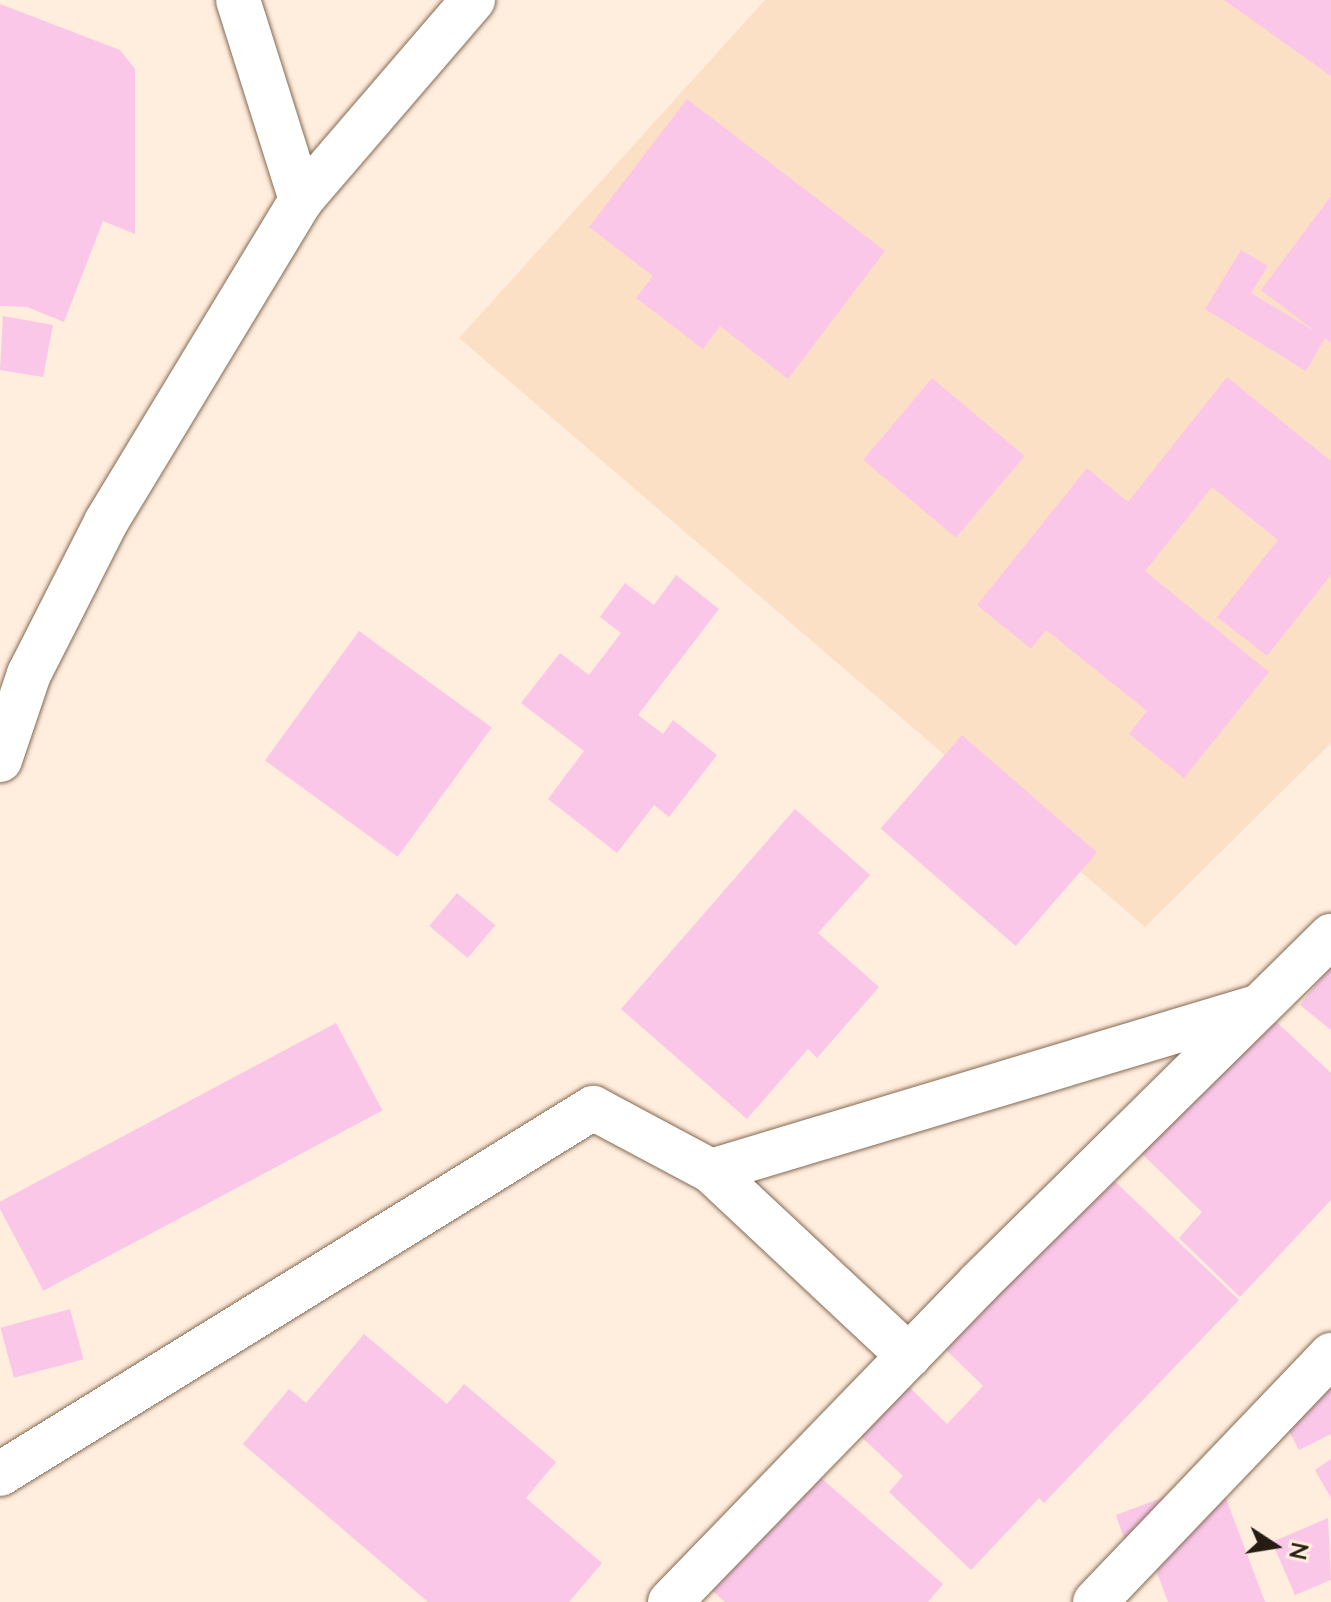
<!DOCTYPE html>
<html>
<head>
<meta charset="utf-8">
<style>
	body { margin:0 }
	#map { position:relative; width:1331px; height:1602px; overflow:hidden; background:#ffeddd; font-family:Lato,sans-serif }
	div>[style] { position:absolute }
	.built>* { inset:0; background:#fce0c6 }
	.building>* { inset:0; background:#fac7e9; transform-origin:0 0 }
	.roads { filter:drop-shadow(0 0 2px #846a53) drop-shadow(0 0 2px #846a53) }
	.street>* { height:44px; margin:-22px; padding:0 22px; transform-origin:22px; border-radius:22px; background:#fff }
	.secondary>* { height:44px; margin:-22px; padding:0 22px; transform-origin:22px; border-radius:22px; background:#fff }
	span { translate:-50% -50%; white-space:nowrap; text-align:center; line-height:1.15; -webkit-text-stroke:8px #ffeddd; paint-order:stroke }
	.north { position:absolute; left:1235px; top:1506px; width:80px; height:80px; -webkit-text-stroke:6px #ffeddd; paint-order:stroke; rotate:102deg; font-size:22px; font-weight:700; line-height:32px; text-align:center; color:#261c12 }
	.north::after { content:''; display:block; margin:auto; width:28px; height:36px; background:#261c12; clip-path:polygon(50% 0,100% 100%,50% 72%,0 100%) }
</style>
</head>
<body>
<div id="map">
	<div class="built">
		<div style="clip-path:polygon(765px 0,1331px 0,1331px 743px,1145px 927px,459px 338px)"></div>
	</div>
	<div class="building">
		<div style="clip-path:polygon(1224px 0,1331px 0,1331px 76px)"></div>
		<div style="clip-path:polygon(0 4px,120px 50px,135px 69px,135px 234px,103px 221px,64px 322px,27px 307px,0 306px)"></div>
		<div style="clip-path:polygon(687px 99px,885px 251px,788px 379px,720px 326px,703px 349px,636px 298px,653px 276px,589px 227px)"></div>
		<div style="clip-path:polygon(1331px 196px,1331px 343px,1325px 338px,1306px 371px,1205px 309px,1241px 250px,1268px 266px,1251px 293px,1316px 332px,1261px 290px)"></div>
		<div style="clip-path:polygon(3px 316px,53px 325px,43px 377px,0 370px)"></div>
		<div style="clip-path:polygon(1227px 377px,1331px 461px,1331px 575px,1267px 656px,1217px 617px,1278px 540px,1212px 487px,1145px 571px,1269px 672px,1184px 778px,1129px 734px,1147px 711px,1046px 630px,1031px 649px,977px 605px,1087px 468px,1128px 502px)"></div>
		<div style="left:932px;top:378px;width:121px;height:107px;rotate:40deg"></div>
		<div style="clip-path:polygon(676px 575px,719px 609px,638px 715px,663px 734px,673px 720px,717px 755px,669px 817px,654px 805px,617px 853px,548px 799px,584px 751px,521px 703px,560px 653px,589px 675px,621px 633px,600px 617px,625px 583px,654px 605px)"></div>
		<div style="left:359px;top:631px;width:164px;height:160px;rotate:36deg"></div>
		<div style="left:962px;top:735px;width:179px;height:124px;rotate:41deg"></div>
		<div style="clip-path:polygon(795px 809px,870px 875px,818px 933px,879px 987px,817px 1058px,808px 1049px,747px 1119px,621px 1009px)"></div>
		<div style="left:457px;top:893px;width:50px;height:43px;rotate:40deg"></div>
		<div style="clip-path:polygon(1331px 965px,1331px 1030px,1300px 1005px)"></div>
		<div style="clip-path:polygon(1267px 1013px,1331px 1073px,1331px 1200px,1240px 1297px,1179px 1238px,1202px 1212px,1138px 1150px)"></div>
		<div style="left:336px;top:1023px;width:99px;height:384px;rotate:62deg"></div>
		<div style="clip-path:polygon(1102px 1169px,1239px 1300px,1044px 1503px,1039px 1498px,971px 1570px,889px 1492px,903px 1476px,854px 1430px,902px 1380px,947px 1424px,983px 1386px,938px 1342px)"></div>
		<div style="left:70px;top:1309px;width:52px;height:72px;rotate:75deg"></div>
		<div style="clip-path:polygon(364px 1334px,447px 1404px,464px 1384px,556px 1462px,526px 1498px,602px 1563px,569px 1602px,428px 1602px,243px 1444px,289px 1389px,306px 1403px)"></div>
		<div style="clip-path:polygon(1331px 1376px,1331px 1434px,1299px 1450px,1283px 1420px)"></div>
		<div style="clip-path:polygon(1331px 1459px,1331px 1498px,1315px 1470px)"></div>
		<div style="clip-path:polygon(806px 1465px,943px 1584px,928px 1602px,725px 1602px,705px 1584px)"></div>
		<div style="clip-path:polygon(1218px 1477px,1265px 1602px,1168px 1602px,1150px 1554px,1126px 1544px,1116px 1515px)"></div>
		<div style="clip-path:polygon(1328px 1518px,1331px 1580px,1295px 1595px,1272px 1542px)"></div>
	</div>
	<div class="roads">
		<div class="street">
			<div style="left:238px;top:0;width:210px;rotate:72.5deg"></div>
			<div style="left:711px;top:1171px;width:271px;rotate:43.1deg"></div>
			<div style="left:0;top:1474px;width:697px;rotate:-31.68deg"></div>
			<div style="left:593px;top:1108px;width:134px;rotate:28.1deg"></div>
			<div style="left:711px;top:1171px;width:573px;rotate:-16.73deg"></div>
			<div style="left:670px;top:1602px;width:443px;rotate:-45.9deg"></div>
			<div style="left:978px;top:1284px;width:496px;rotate:-44.6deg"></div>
			<div style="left:1095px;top:1602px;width:342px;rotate:-46.3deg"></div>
		</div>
		<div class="secondary">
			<div style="left:0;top:760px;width:91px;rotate:-71.4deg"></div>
			<div style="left:29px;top:674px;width:170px;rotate:-63.1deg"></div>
			<div style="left:106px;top:522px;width:376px;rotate:-58.8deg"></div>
			<div style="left:301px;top:200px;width:264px;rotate:-49.3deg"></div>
		</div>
	</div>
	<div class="north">N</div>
</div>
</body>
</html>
